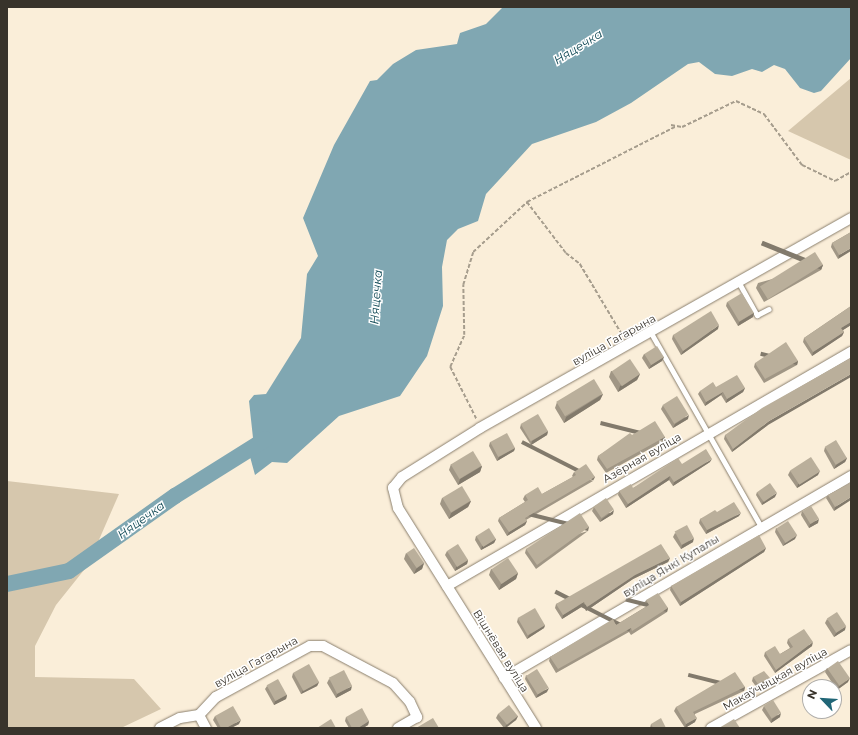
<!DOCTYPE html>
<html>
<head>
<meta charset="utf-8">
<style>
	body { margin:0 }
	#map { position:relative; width:858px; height:735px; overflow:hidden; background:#faeed9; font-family:Montserrat,sans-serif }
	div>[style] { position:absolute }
	.green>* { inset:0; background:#d6c7ad }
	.water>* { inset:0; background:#80a7b2 }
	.river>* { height:16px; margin:-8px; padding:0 8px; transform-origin:8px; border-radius:8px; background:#80a7b2 }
	.path>* { height:1.5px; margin-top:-0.75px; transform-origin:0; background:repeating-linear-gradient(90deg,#a69d8d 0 4px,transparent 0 6px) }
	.roads { filter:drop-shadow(0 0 1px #8a7f6d) drop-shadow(0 0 1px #8a7f6d) }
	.lane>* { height:5px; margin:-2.5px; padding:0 2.5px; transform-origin:2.5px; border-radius:2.5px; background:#fff }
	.street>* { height:10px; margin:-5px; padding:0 5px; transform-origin:5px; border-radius:5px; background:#fff }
	.wall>* { inset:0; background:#a09685 }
	.shaded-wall>* { inset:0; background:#827a6c; transform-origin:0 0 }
	.building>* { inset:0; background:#baaf9b; transform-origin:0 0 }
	span { translate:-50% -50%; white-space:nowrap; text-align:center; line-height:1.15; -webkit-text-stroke:3px #fff; paint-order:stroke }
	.street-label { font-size:11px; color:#38332b }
	.water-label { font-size:12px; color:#104955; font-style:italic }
	.frame { position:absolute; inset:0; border:8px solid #38332b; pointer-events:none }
	.north { position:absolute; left:802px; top:679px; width:40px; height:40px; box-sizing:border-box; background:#fff; border:1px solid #afadaa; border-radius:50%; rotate:295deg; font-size:11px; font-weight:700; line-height:16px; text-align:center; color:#38332b }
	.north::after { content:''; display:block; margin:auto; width:14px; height:18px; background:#216677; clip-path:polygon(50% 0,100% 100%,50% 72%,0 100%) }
</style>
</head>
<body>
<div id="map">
	<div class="green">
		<div style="clip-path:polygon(851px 78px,851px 160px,788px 131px)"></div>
		<div style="clip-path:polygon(7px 481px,119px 494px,88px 565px,56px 605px,35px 646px,35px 677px,134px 679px,161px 709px,121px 728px,7px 728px)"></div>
	</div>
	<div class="water">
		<div style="clip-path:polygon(503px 7px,851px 7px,851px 58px,821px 91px,814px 93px,800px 88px,785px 69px,774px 65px,762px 72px,752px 69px,732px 76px,715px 74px,699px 62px,688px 64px,631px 103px,596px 122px,532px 144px,486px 194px,478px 221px,458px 229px,447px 240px,442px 267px,443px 306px,427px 356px,400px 396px,339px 416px,287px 463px,272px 462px,255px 475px,249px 453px,242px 448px,253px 438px,249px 401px,254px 395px,266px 394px,301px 338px,307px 274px,318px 256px,303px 218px,334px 145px,370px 81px,377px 80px,393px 64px,416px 50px,457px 44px,460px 33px,486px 24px)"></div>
	</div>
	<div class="river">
		<div style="left:7px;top:584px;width:63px;rotate:-11.8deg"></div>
		<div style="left:69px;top:571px;width:130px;rotate:-35.3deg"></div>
		<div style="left:175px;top:496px;width:107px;rotate:-32.1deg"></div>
	</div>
	<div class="path">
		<div style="left:671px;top:125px;width:11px;rotate:10deg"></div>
		<div style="left:682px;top:127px;width:60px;rotate:-25.7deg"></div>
		<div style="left:736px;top:101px;width:31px;rotate:25deg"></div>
		<div style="left:764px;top:114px;width:64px;rotate:53.3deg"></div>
		<div style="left:802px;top:165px;width:37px;rotate:26deg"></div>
		<div style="left:835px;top:181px;width:18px;rotate:-29deg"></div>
		<div style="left:527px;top:202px;width:64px;rotate:52.6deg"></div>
		<div style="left:566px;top:253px;width:18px;rotate:38deg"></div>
		<div style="left:580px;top:264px;width:84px;rotate:59.2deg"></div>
		<div style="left:476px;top:419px;width:58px;rotate:-116.6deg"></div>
		<div style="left:450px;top:367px;width:35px;rotate:-66deg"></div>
		<div style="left:464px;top:335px;width:50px;rotate:-91.1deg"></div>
		<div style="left:463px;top:285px;width:34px;rotate:-73deg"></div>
		<div style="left:473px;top:252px;width:74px;rotate:-42.8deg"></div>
		<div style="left:527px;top:202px;width:168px;rotate:-26.9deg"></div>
	</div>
	<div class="roads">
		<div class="lane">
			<div style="left:739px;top:283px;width:37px;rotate:61deg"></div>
			<div style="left:757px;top:315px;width:13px;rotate:-27deg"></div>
			<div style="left:651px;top:333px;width:223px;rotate:60.4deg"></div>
		</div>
		<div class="street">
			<div style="left:447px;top:586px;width:467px;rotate:-30.1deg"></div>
			<div style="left:504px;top:678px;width:402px;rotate:-30.2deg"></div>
			<div style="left:199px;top:715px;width:15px;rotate:62deg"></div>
			<div style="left:160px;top:728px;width:22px;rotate:-27deg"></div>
			<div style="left:180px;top:718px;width:19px;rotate:-9deg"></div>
			<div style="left:199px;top:715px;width:25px;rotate:-47deg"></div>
			<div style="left:216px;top:697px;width:107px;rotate:-28.5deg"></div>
			<div style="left:310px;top:646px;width:13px"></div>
			<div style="left:323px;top:646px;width:79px;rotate:27.9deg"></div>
			<div style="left:393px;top:683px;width:25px;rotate:48deg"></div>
			<div style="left:410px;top:702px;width:17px;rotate:65deg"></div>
			<div style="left:417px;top:717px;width:22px;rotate:150deg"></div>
			<div style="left:536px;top:728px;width:260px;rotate:-122.1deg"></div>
			<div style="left:398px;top:508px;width:21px;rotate:-104deg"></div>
			<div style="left:393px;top:488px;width:14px;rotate:-51deg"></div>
			<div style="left:402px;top:477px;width:92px;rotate:-32.1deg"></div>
			<div style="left:480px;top:428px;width:426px;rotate:-29.5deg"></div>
			<div style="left:711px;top:728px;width:160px;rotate:-29.1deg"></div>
		</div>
	</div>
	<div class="wall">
		<div style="clip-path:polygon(851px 232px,838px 259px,831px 247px,832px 243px)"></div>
		<div style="clip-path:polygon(823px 265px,821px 270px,764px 302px,756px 288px,758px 283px)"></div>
		<div style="clip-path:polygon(727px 302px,754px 313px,753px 317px,738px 326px,726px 306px)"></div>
		<div style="clip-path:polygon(851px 306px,851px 325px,843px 330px,844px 332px,842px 336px,812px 356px,803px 342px,804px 338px)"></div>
		<div style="clip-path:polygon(718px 329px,681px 355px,672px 339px,673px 335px)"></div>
		<div style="clip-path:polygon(644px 354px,664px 357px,662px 361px,649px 369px,642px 358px)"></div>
		<div style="clip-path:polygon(798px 361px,797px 365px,764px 383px,754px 367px,755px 363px)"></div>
		<div style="clip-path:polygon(611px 371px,640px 374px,637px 380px,618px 392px,609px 377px)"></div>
		<div style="clip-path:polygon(716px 387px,745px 388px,743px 392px,726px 403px,721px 395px,705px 406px,698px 394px,700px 391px)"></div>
		<div style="clip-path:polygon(603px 394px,600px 400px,564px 423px,555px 408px,557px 402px)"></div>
		<div style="clip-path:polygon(663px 405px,688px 419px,673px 428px,661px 409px)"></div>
		<div style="clip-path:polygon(521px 424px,548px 431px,547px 435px,531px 445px,520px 428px)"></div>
		<div style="clip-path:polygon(768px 425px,732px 452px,724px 439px,725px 435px)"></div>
		<div style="clip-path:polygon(632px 435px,664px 441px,606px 473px,597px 460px,598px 456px)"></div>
		<div style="clip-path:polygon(490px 442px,515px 448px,514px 451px,497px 461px,489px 446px)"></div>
		<div style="clip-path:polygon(825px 447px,847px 458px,845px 462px,834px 469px,824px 451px)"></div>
		<div style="clip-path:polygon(710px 462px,673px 486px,669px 480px,626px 508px,618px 495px,619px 491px,633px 488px,682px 464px)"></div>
		<div style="clip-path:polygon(451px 464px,482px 466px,480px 472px,458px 485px,449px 470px)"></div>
		<div style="clip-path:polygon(790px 471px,818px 475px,797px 488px,788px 475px)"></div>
		<div style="clip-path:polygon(574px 472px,593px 481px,526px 520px,527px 521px,525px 525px,507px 536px,498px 521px,499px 518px,525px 502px,523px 499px,525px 495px,542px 494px,573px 477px,572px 476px)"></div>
		<div style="clip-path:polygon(851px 483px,834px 511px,826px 498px,828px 495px)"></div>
		<div style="clip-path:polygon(757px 492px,775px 497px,762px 505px,756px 495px)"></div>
		<div style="clip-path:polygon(442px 498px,471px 501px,468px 507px,449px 519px,440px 504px)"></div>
		<div style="clip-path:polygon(594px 507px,613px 514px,600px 522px,592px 511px)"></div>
		<div style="clip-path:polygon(802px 511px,818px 523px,809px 528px,801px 515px)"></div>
		<div style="clip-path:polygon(717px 512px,739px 516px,706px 534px,699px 523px,700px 519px)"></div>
		<div style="clip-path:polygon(776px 528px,795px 539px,783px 546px,775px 532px)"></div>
		<div style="clip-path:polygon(588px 531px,536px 569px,525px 553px,526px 549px)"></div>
		<div style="clip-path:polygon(675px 533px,693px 542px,681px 549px,673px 537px)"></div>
		<div style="clip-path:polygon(476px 536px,496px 539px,494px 543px,481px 550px,475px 540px)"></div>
		<div style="clip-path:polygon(766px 548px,764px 552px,680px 606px,670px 590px,671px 586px)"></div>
		<div style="clip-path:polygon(447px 551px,468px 560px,467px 564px,455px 571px,445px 555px)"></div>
		<div style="clip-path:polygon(406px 553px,424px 563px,422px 569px,414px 574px,404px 559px)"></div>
		<div style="clip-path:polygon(670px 558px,668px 562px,633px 579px,586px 611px,583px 606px,562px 619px,555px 608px,556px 604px)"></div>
		<div style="clip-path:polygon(491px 569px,518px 573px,516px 579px,499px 590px,489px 575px)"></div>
		<div style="clip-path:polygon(646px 600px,668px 608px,667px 612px,631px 635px,629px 632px,556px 673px,549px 661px,550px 657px,616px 625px,647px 606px,645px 604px)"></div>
		<div style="clip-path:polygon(518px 618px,545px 625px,544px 628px,527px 639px,517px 622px)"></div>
		<div style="clip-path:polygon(827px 619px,845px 630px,834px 637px,825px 623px)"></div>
		<div style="clip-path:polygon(788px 639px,812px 646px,775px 673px,764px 656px,765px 652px,780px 654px,790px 648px,787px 643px)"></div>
		<div style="clip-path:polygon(827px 668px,848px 682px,837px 690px,825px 672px)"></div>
		<div style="clip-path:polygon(293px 673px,319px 682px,317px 686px,301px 694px,292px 677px)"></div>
		<div style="clip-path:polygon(526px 675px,547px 692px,536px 698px,525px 679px)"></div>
		<div style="clip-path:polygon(753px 677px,770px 678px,768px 682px,757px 688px,752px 681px)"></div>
		<div style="clip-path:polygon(329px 679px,351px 690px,336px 698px,327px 683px)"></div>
		<div style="clip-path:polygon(267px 686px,287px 695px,286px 699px,274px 705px,265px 689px)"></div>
		<div style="clip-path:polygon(745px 687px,744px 691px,695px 714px,695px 722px,685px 728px,674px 711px,676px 707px)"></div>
		<div style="clip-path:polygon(764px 706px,780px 717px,771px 723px,762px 710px)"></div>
		<div style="clip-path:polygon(498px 714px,518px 716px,516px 720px,506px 728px,504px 728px,496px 718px)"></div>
		<div style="clip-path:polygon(215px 716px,239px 724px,231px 728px,218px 728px,213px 720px)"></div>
		<div style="clip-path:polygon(346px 717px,369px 721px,368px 725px,363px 728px,349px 728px,345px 721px)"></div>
		<div style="clip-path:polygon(651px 724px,666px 728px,650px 728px)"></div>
	</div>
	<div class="shaded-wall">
		<div style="clip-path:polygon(851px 248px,851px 251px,838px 259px,839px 255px)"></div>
		<div style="left:823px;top:265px;width:5px;height:65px;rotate:112deg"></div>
		<div style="clip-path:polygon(754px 313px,753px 317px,738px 326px,739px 322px)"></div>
		<div style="clip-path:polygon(851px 322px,851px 325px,840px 332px,841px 328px)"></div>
		<div style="clip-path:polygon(719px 325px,718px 329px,681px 355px,683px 351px)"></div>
		<div style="clip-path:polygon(844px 332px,842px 336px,812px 356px,813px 352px)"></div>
		<div style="clip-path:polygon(664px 357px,662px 361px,649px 369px,651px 365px)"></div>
		<div style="left:798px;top:361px;width:4px;height:38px;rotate:104deg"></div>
		<div style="clip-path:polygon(640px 374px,637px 380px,618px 392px,620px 386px)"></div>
		<div style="clip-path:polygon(851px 374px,851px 377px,768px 425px,732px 452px,733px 449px,769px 421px)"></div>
		<div style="clip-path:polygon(745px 388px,743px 392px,726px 403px,727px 399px)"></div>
		<div style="clip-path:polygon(723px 392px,721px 395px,705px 406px,706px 402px)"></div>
		<div style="clip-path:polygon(603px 394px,600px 400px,564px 423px,566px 417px)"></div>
		<div style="clip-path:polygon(689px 415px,688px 419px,673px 428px,675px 424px)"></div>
		<div style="clip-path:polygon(548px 431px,547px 435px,531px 445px,532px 441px)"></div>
		<div style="left:665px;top:437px;width:4px;height:66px;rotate:104deg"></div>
		<div style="clip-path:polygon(515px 448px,514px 451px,497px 461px,499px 457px)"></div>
		<div style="clip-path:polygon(847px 458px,845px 462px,834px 469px,836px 465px)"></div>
		<div style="clip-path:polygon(712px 459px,710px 462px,673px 486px,674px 482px)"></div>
		<div style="clip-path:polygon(482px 466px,480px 472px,458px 485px,460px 479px)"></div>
		<div style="clip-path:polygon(820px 471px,818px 475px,797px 488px,798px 484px)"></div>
		<div style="clip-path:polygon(670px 476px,669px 480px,626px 508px,628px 504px)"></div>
		<div style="left:595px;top:477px;width:4px;height:81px;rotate:117deg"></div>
		<div style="clip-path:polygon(777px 493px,775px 497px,762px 505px,763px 501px)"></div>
		<div style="clip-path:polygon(851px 497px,851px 500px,834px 511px,835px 507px)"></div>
		<div style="clip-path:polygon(471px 501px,468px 507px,449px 519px,451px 513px)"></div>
		<div style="clip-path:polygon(614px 510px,613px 514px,600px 522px,602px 519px)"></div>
		<div style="clip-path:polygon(741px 513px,739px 516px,706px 534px,707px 530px)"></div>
		<div style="clip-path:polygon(819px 519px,818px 523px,809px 528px,810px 524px)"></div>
		<div style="clip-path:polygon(527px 521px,525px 525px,507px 536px,509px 532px)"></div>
		<div style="left:589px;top:527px;width:4px;height:64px;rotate:104deg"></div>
		<div style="clip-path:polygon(797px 535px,795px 539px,783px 546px,785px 543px)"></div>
		<div style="clip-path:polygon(694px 538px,693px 542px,681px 549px,682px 545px)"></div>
		<div style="clip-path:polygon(496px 539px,494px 543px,481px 550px,482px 546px)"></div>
		<div style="clip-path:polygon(766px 548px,764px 552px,680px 606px,681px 602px)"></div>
		<div style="clip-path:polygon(670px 558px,668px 562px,633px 579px,586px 611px,587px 607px,635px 575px)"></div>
		<div style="clip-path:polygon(468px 560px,467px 564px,455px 571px,456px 567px)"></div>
		<div style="clip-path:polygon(424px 563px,422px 569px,414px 574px,416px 569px)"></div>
		<div style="clip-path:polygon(518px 573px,516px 579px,499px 590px,501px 584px)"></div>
		<div style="clip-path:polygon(584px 602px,583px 606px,562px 619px,563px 615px)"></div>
		<div style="left:668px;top:608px;width:4px;height:43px;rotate:104deg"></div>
		<div style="clip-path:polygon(545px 625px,544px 628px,527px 639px,529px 635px)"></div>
		<div style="clip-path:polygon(846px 626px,845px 630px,834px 637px,836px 633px)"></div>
		<div style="left:631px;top:628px;width:4px;height:84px;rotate:117deg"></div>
		<div style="clip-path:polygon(813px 642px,812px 646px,775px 673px,776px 670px)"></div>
		<div style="clip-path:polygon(770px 678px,768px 682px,757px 688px,758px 684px)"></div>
		<div style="clip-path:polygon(850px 678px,848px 682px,837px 690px,839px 686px)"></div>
		<div style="clip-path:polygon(319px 682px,317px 686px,301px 694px,303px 690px)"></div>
		<div style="clip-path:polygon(352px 686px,351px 690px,336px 698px,337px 694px)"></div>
		<div style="left:745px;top:687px;width:4px;height:58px;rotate:104deg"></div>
		<div style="clip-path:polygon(549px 688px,547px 692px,536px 698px,538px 694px)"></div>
		<div style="clip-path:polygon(287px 695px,286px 699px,274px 705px,275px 701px)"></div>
		<div style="clip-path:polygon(781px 713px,780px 717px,771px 723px,772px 719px)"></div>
		<div style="clip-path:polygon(518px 716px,516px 720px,505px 728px,506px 725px)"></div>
		<div style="clip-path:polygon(697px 718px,695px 722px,685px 728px,686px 724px)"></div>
		<div style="clip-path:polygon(241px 720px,239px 724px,231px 728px,226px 728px)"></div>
		<div style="clip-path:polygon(369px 721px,368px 725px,363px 728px,358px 728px)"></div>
	</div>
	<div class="building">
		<div style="clip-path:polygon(851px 232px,851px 248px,839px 255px,832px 243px)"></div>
		<div style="left:815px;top:252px;width:15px;height:65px;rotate:58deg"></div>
		<div style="left:742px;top:293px;width:23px;height:17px;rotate:59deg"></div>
		<div style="clip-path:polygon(851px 306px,851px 322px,841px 328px,844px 332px,813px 352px,804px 338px)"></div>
		<div style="clip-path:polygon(711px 311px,719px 325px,683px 351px,673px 335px)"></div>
		<div style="clip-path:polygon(786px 342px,798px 361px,765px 379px,755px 363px)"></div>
		<div style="left:657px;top:346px;width:13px;height:15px;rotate:58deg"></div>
		<div style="clip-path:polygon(851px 358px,851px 374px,769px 421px,733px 449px,725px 435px,762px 408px)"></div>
		<div style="left:630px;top:359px;width:18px;height:22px;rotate:56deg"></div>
		<div style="clip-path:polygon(737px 375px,745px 388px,727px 399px,723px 392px,706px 402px,700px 391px,713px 382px,716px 387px)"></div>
		<div style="left:594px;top:379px;width:17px;height:44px;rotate:59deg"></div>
		<div style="left:677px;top:396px;width:22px;height:17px;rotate:58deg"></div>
		<div style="left:538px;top:414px;width:20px;height:20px;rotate:60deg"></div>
		<div style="clip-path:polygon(655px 421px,665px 437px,607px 469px,598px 456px,630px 433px,632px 435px)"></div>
		<div style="left:507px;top:433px;width:17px;height:19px;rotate:62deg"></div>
		<div style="left:836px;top:440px;width:21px;height:13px;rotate:59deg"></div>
		<div style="clip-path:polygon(706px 449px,712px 459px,674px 482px,670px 476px,628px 504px,619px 491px,631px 484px,633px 488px,678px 458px,682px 464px)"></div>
		<div style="left:473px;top:451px;width:17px;height:26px;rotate:59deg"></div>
		<div style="left:811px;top:457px;width:17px;height:25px;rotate:57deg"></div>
		<div style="clip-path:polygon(586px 464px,595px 477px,525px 518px,527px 521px,509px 532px,499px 518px,528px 500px,525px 495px,538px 487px,542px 494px,576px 475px,574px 472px)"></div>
		<div style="left:770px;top:483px;width:12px;height:16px;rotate:55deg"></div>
		<div style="clip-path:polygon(851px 483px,851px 497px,835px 507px,828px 495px)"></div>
		<div style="left:462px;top:486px;width:17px;height:23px;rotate:59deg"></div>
		<div style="left:606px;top:498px;width:14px;height:15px;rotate:56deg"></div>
		<div style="clip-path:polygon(734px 502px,741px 513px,707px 530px,700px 519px,715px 510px,717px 512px)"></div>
		<div style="left:811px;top:506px;width:15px;height:10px;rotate:58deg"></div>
		<div style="clip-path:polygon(580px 513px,589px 527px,537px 565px,526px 549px)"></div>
		<div style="left:788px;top:521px;width:17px;height:14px;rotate:57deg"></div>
		<div style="left:687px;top:525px;width:15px;height:14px;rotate:62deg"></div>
		<div style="left:489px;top:528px;width:13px;height:15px;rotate:58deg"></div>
		<div style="clip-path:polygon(759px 535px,766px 548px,681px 602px,671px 586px)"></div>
		<div style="left:458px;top:544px;width:19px;height:13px;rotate:58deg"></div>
		<div style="clip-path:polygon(661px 544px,670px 558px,635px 575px,587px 607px,584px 602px,563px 615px,556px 604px)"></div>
		<div style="left:414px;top:548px;width:18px;height:9px;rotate:56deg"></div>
		<div style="left:508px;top:558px;width:18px;height:20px;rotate:56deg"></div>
		<div style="clip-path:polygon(658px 593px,668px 608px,632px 631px,631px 628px,558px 669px,550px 657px,613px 619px,616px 625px,649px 605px,646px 600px)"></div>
		<div style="left:535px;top:608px;width:20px;height:20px;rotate:60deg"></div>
		<div style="left:837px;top:612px;width:17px;height:12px;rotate:57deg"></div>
		<div style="clip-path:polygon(804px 629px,813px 642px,776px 670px,765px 652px,775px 646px,780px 654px,793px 647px,788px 639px)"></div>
		<div style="left:838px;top:661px;width:21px;height:13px;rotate:55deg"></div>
		<div style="left:309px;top:664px;width:21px;height:18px;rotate:61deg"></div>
		<div style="left:537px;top:669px;width:22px;height:13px;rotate:58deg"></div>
		<div style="left:344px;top:670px;width:18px;height:17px;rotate:63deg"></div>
		<div style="clip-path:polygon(764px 671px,770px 678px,758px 684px,753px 677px)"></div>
		<div style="clip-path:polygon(735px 672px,745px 687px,693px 712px,697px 718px,686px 724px,676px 707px)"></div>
		<div style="left:278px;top:679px;width:18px;height:13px;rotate:61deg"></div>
		<div style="left:773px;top:700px;width:15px;height:11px;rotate:58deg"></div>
		<div style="left:509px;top:705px;width:14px;height:14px;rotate:51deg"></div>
		<div style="clip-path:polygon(233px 706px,241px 720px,226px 728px,221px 728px,215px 716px)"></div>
		<div style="clip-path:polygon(362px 708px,369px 721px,358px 728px,352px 728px,346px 717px)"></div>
		<div style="clip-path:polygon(433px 718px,439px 728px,416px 728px)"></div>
		<div style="clip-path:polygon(661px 718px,666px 728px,653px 728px,651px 724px)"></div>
		<div style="clip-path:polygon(331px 719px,336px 728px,317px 728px)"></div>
		<div style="clip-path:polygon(734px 719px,740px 728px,719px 728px)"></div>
	</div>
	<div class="street-label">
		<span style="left:614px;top:340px;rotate:-29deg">вуліца Гагарына</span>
		<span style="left:642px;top:458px;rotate:-30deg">Азёрная вуліца</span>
		<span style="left:671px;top:566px;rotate:-31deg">вуліца Янкі Купалы</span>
		<span style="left:501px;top:651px;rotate:58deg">Вішнёвая вуліца</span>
		<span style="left:256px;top:662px;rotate:-29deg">вуліца Гагарына</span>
		<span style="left:775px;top:679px;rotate:-29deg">Макаўчыцкая вуліца</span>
	</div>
	<div class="water-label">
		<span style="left:578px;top:47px;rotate:-32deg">Няцечка</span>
		<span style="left:376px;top:297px;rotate:-86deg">Няцечка</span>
		<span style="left:141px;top:520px;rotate:-36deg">Няцечка</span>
	</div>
	<div class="frame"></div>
	<div class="north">N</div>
</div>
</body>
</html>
